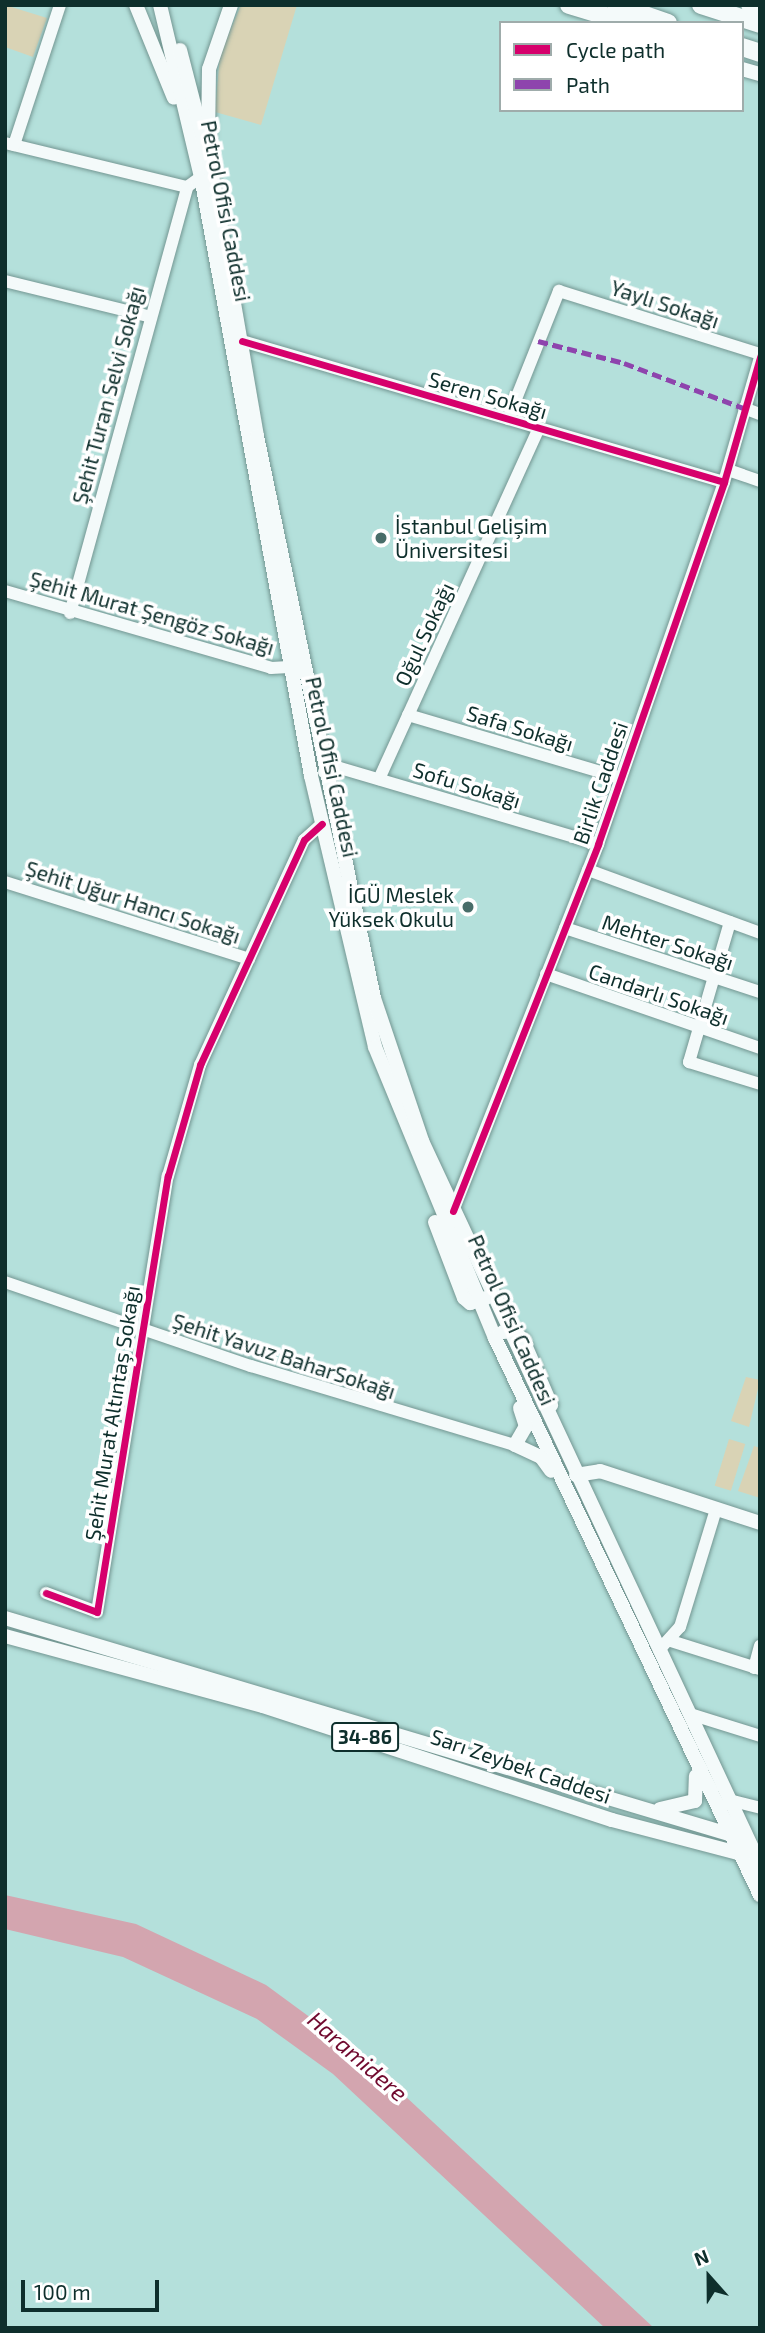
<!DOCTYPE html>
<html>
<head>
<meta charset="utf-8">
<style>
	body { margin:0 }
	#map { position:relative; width:765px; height:2333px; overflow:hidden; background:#b4e0db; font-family:"Exo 2",sans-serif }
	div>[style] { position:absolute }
	.green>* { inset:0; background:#d9d3b5; transform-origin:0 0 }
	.water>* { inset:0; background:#d3a5af }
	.major-tunnel>* { height:14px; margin-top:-7px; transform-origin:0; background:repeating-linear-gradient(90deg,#93bdb8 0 14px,transparent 0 21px) }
	.roads { filter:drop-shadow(0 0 2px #739692) drop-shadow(0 0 2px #739692) }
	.minor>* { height:12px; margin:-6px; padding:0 6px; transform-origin:6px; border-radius:6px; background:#f4fafa }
	.major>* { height:14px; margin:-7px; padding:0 7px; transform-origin:7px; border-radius:7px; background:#f4fafa }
	.highway>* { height:18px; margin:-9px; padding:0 9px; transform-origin:9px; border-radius:9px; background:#f4fafa }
	.quiet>* { height:5px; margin-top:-2.5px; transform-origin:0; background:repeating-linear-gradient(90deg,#8e44ad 0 10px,transparent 0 15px) }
	.cycleway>* { height:7px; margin:-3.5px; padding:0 3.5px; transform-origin:3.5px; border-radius:3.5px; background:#d6006c }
	.dots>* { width:19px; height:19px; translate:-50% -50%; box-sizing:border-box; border:4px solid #fff; border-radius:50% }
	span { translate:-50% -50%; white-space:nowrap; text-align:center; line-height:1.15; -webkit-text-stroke:7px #fff; paint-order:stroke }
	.shield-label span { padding:2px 5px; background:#fff; border:2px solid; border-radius:5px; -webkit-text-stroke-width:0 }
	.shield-label { font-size:19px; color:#0e2f2c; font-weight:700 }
	.street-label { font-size:21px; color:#0e2f2c }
	.poi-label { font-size:21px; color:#0e2f2c }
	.left { translate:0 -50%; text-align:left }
	.right { translate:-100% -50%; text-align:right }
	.water-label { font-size:23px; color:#70092e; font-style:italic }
	.frame { position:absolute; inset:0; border:7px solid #0e2f2c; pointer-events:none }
	.legend { position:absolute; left:499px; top:21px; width:245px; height:91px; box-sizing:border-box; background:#fff; border:2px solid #9facab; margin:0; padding:9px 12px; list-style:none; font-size:21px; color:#0e2f2c }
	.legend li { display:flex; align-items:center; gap:14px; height:35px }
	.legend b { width:35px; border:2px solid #9facab }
	.north { position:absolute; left:674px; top:2242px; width:70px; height:70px; -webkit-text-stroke:5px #fff; paint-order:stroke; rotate:339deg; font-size:19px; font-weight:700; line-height:28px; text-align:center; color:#0e2f2c }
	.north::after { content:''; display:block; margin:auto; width:24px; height:32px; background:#0e2f2c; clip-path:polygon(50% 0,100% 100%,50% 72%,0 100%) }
	.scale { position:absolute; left:21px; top:2280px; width:138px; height:32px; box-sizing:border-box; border:4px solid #0e2f2c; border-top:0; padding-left:9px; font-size:21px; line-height:24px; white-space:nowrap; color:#0e2f2c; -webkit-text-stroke:5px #fff; paint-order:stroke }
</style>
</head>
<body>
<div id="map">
	<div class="green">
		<div style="clip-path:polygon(5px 5px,47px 18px,33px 57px,5px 47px)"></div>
		<div style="clip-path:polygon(241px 5px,297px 5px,261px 125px,215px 112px,220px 54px)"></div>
		<div style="clip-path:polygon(746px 1377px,760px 1380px,749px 1427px,731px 1421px)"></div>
		<div style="left:729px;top:1439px;width:17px;height:49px;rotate:17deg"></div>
		<div style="clip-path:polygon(754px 1446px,760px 1448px,760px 1498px,738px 1491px)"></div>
	</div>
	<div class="water">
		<div style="clip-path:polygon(5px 1895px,136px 1924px,266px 1985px,360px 2054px,654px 2328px,605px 2328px,333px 2074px,257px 2019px,123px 1957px,5px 1929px)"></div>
	</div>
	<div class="major-tunnel">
		<div style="left:168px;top:5px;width:2px;rotate:63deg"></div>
	</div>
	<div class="roads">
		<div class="minor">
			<div style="left:5px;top:143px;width:187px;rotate:13.6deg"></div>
			<div style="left:187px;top:187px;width:17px;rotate:-36deg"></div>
			<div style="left:14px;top:145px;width:147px;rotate:-71.8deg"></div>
			<div style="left:5px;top:281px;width:146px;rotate:13.8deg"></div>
			<div style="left:242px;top:341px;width:502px;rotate:16.31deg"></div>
			<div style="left:744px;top:408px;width:17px;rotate:21deg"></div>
			<div style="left:508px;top:419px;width:138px;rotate:-68.3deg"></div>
			<div style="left:559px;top:291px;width:211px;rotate:17.4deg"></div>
			<div style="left:728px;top:470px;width:34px;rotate:19deg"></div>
			<div style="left:5px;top:591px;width:277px;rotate:16.1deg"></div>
			<div style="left:271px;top:668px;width:18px;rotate:-3deg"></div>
			<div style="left:70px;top:613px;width:442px;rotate:-74.6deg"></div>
			<div style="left:408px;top:715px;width:222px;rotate:16.5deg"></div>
			<div style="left:324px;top:772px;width:16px;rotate:-14deg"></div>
			<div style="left:340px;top:768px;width:269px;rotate:16.4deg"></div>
			<div style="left:379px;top:779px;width:386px;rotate:-65.5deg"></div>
			<div style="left:588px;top:870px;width:183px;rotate:20.1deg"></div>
			<div style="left:5px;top:882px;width:256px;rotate:17.5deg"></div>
			<div style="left:730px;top:922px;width:146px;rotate:106.3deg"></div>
			<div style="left:689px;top:1062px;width:74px;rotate:17.2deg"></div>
			<div style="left:565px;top:928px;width:205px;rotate:18.2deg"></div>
			<div style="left:546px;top:974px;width:226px;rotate:19.1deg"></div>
			<div style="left:453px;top:1211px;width:395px;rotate:-68.4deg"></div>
			<div style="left:598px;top:844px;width:383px;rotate:-70.8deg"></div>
			<div style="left:724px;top:482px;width:130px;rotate:-73.9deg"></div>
			<div style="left:5px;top:1282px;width:260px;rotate:18.9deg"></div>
			<div style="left:251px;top:1366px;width:276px;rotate:16.7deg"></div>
			<div style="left:46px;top:1593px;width:54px;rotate:20.4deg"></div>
			<div style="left:97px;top:1612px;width:442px;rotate:-80.8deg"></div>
			<div style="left:168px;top:1176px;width:116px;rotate:-73.9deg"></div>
			<div style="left:200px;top:1065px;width:248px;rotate:-65.2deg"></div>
			<div style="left:304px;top:840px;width:24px;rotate:-42deg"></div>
			<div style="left:671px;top:1641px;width:93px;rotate:17.5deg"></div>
			<div style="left:659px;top:1650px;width:31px;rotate:-48deg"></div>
			<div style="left:680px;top:1627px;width:123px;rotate:-73deg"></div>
			<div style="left:754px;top:1668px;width:23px;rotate:-75deg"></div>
			<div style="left:690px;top:1714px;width:73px;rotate:17.4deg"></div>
			<div style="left:729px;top:1800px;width:32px;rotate:14deg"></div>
		</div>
		<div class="major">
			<div style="left:136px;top:5px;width:100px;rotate:67.8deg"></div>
			<div style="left:160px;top:5px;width:177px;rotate:76.6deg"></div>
			<div style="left:201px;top:177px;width:609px;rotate:79.59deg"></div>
			<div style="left:311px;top:776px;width:278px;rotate:76.7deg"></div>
			<div style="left:375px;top:1047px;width:315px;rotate:67.6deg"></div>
			<div style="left:495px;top:1338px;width:617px;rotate:64.56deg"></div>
			<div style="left:748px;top:5px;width:13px;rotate:18deg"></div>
			<div style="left:180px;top:50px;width:124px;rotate:75.5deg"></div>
			<div style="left:211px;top:170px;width:270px;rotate:80.2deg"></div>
			<div style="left:257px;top:436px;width:574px;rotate:78.24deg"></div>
			<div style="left:374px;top:998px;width:151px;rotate:71.4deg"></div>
			<div style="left:422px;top:1141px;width:791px;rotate:64.96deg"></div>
			<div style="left:757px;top:1858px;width:23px;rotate:92deg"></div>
			<div style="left:742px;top:69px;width:19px;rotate:16deg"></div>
			<div style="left:208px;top:141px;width:72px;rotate:-89.2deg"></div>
			<div style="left:209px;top:69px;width:68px;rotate:-71deg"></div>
			<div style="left:435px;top:1222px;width:81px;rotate:69.1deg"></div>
			<div style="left:464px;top:1298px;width:8px;rotate:40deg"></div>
			<div style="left:470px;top:1303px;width:17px;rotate:-17deg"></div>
			<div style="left:503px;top:1332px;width:11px;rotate:-5deg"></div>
			<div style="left:514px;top:1331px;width:13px;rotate:45deg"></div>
			<div style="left:523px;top:1340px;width:71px;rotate:66.7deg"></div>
			<div style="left:520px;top:1408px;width:19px;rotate:72deg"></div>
			<div style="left:526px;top:1426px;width:22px;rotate:120deg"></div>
			<div style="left:515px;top:1445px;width:29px;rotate:25deg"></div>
			<div style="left:541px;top:1457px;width:17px;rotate:54deg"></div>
			<div style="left:576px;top:1475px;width:24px;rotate:-9deg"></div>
			<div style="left:600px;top:1471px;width:168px;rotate:18deg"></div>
			<div style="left:5px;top:1618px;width:759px;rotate:16.62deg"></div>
			<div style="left:5px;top:1636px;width:267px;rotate:15.2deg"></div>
			<div style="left:263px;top:1706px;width:367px;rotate:18.1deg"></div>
			<div style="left:612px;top:1820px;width:134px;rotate:14.7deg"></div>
			<div style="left:660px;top:1809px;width:36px;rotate:-13deg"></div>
			<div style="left:695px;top:1801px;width:25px;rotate:-88deg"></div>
		</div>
		<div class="highway">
			<div style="left:569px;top:5px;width:63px;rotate:16.7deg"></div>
			<div style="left:616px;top:5px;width:55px;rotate:19.1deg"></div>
			<div style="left:701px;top:5px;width:62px;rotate:17.9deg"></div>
			<div style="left:742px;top:47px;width:19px;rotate:18deg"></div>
		</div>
	</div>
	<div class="quiet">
		<div style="left:538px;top:341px;width:89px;rotate:14.3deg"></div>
		<div style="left:624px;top:363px;width:128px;rotate:20.6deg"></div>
	</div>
	<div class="cycleway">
		<div style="left:242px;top:341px;width:502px;rotate:16.31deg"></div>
		<div style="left:453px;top:1211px;width:395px;rotate:-68.4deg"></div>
		<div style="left:598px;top:844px;width:383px;rotate:-70.8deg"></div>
		<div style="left:724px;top:482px;width:130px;rotate:-73.9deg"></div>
		<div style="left:46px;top:1593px;width:54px;rotate:20.4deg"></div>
		<div style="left:97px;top:1612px;width:442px;rotate:-80.8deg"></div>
		<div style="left:168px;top:1176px;width:116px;rotate:-73.9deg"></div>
		<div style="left:200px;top:1065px;width:248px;rotate:-65.2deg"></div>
		<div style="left:304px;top:840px;width:24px;rotate:-42deg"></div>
	</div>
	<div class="dots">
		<div style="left:381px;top:538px;background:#486d69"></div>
		<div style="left:468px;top:907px;background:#486d69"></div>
	</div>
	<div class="shield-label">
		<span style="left:365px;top:1737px">34-86</span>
	</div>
	<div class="street-label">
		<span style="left:226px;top:211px;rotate:79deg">Petrol Ofisi Caddesi</span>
		<span style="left:665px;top:304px;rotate:18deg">Yaylı Sokağı</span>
		<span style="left:108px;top:395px;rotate:-75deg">Şehit Turan Selvi Sokağı</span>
		<span style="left:488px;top:395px;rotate:16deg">Seren Sokağı</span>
		<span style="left:152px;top:613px;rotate:16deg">Şehit Murat Şengöz Sokağı</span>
		<span style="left:424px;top:634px;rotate:-65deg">Oğul Sokağı</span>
		<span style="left:520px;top:728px;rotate:17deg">Safa Sokağı</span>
		<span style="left:332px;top:767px;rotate:78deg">Petrol Ofisi Caddesi</span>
		<span style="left:600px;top:783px;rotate:-71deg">Birlik Caddesi</span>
		<span style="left:467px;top:785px;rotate:17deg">Sofu Sokağı</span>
		<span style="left:133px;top:902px;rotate:18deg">Şehit Uğur Hancı Sokağı</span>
		<span style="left:668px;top:942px;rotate:18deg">Mehter Sokağı</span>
		<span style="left:659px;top:994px;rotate:19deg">Candarlı Sokağı</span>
		<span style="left:512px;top:1320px;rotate:66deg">Petrol Ofisi Caddesi</span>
		<span style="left:284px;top:1356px;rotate:18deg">Şehit Yavuz BaharSokağı</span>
		<span style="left:112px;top:1413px;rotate:-81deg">Şehit Murat Altıntaş Sokağı</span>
		<span style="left:521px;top:1766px;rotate:19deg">Sarı Zeybek Caddesi</span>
	</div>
	<div class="poi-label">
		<span class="left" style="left:395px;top:538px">İstanbul Gelişim<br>Üniversitesi</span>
		<span class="right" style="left:454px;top:907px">İGÜ Meslek<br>Yüksek Okulu</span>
	</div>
	<div class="water-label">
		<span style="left:358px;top:2056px;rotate:41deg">Haramidere</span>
	</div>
	<div class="frame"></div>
	<ul class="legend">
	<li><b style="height:9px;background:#d6006c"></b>Cycle path</li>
	<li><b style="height:9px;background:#8e44ad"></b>Path</li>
	</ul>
	<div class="north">N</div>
	<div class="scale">100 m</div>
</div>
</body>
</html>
